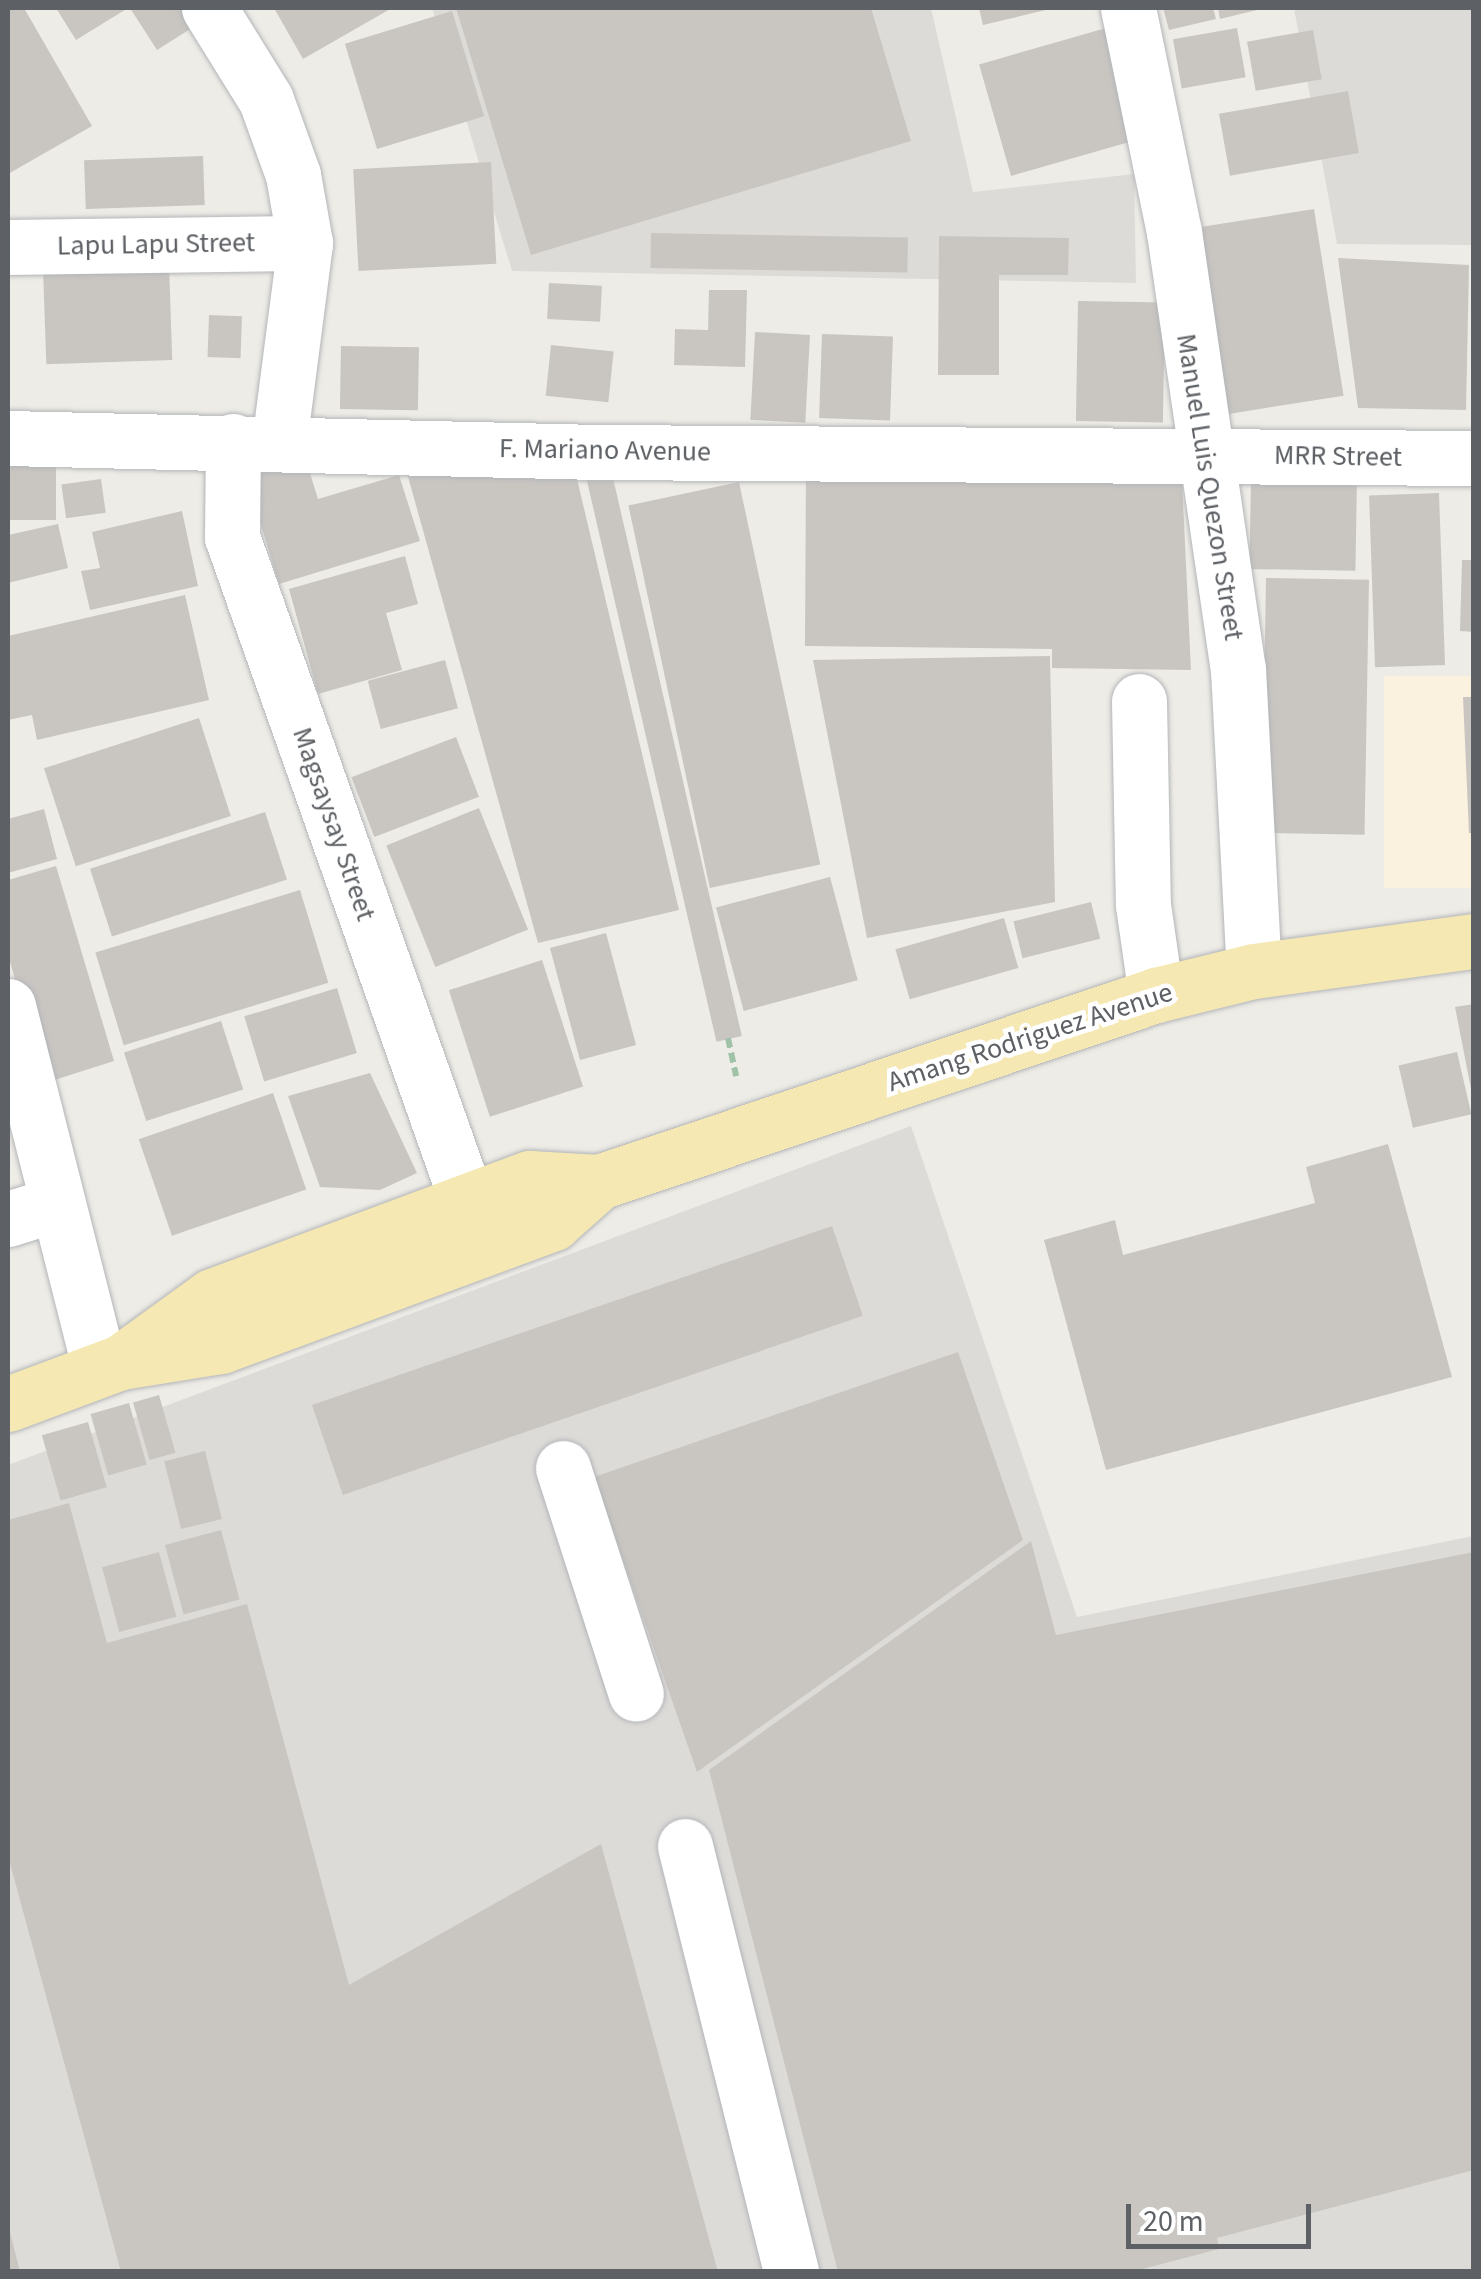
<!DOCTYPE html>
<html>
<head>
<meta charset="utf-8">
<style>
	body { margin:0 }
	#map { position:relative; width:1481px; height:2279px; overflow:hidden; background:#eeece6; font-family:"Source Sans 3",sans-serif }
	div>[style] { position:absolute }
	.commercial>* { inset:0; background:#faf2de; transform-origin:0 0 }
	.industrial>* { inset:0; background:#dddbd8 }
	.building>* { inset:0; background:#c9c6c2; transform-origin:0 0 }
	.path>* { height:6px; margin-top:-3px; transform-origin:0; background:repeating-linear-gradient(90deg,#9fc2a8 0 10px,transparent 0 15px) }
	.roads { filter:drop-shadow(0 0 2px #b3b5b9) drop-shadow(0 0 2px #b3b5b9) }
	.minor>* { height:55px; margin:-27.5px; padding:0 27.5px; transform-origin:27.5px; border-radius:27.5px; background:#fff }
	.major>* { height:55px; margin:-27.5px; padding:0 27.5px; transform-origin:27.5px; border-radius:27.5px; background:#f5e8b3 }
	span { translate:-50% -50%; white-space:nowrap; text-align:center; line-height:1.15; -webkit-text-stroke:9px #fff; paint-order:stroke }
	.street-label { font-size:28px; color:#5d6064 }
	.frame { position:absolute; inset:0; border:10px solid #5d6064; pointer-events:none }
	.scale { position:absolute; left:1126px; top:2204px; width:185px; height:45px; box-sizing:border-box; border:5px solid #5d6064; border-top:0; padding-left:12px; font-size:30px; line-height:35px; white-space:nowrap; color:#5d6064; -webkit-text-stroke:8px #fff; paint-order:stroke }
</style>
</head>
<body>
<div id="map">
	<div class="commercial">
		<div style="left:1473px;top:676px;width:212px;height:89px;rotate:90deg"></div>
	</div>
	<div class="industrial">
		<div style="clip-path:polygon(432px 8px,931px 8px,973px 192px,1134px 174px,1136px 283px,512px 271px)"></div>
		<div style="clip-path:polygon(1294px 8px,1473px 8px,1473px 245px,1337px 244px)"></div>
		<div style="clip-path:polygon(911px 1126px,1077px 1617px,1473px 1536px,1473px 2271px,8px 2272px,8px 1465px)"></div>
	</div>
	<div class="building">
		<div style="clip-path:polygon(8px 8px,24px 8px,92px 126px,8px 174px)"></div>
		<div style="clip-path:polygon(56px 8px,128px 8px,76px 40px)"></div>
		<div style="clip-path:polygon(130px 8px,183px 8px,195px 26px,157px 50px)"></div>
		<div style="clip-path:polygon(274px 8px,392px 8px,303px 59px)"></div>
		<div style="clip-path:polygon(456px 8px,871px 8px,911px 141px,531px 255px)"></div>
		<div style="clip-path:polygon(979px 8px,1050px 8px,1050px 9px,983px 25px)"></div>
		<div style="clip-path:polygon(1163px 8px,1213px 8px,1216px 19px,1169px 30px)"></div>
		<div style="clip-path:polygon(1218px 8px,1261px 8px,1261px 9px,1220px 19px)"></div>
		<div style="left:452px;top:11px;width:110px;height:112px;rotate:73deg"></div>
		<div style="left:1106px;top:28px;width:116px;height:132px;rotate:74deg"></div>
		<div style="left:1237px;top:28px;width:50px;height:65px;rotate:80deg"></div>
		<div style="left:1313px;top:30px;width:50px;height:67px;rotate:80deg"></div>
		<div style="left:1348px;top:91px;width:63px;height:131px;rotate:80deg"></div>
		<div style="left:203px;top:156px;width:49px;height:119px;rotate:88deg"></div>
		<div style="left:491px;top:162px;width:102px;height:138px;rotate:87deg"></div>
		<div style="left:1314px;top:209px;width:189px;height:123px;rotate:81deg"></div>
		<div style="left:651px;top:233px;width:257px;height:35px;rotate:1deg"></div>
		<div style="clip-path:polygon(939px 236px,1069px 238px,1068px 275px,999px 275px,999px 375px,938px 375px)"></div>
		<div style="clip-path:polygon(1338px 258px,1469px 265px,1466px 410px,1358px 408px)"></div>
		<div style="left:169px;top:266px;width:94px;height:126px;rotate:88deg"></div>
		<div style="left:549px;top:283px;width:53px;height:36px;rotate:3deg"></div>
		<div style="clip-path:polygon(709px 290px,747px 290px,745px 367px,674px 365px,675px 329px,708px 330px)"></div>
		<div style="left:1078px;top:301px;width:87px;height:120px;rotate:1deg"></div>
		<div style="left:209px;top:315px;width:33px;height:42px;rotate:2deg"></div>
		<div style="left:755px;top:332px;width:55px;height:88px;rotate:3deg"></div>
		<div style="left:822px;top:334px;width:71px;height:84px;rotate:2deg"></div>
		<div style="left:551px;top:345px;width:63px;height:51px;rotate:6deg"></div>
		<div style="left:341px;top:346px;width:78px;height:63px;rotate:1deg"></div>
		<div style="clip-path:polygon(303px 451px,318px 499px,399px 475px,420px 541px,279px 584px,244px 469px)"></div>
		<div style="left:8px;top:453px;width:48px;height:67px"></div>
		<div style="left:610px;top:465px;width:586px;height:26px;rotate:77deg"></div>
		<div style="clip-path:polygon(806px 465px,1182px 480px,1191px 670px,1052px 668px,1052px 649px,805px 646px)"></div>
		<div style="clip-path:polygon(574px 466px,679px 910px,538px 943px,407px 473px)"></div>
		<div style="left:1251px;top:478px;width:106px;height:91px;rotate:1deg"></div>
		<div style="left:101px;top:479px;width:34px;height:40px;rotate:82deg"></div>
		<div style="left:739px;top:482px;width:391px;height:113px;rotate:78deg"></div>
		<div style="left:1439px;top:493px;width:172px;height:70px;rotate:88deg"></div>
		<div style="clip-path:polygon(182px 511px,198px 586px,90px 610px,81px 571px,100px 568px,92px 532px)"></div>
		<div style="clip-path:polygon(58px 524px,68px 568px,8px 583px,8px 535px)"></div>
		<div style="clip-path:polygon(405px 556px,418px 604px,386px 613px,402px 670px,318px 694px,289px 589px)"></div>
		<div style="clip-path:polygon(1462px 560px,1474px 560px,1474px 632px,1460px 631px)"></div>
		<div style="left:1266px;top:578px;width:103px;height:255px;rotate:1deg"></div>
		<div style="clip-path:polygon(185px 595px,209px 700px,37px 740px,32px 715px,8px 720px,8px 636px)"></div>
		<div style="clip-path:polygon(1050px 656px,1055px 902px,867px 938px,813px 660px)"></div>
		<div style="left:445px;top:660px;width:50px;height:80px;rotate:75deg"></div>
		<div style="clip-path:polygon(1463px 697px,1474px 697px,1474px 833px,1469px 833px)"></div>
		<div style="left:199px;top:718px;width:103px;height:163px;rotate:72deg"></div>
		<div style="left:456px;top:737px;width:64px;height:112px;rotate:69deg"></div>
		<div style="left:479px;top:808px;width:131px;height:100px;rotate:68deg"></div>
		<div style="clip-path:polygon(44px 809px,57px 859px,8px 873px,8px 819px)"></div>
		<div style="left:265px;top:812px;width:71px;height:184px;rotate:72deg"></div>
		<div style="clip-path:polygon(56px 866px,114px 1061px,45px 1083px,8px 955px,8px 880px)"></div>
		<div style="left:830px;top:877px;width:107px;height:118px;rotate:75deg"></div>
		<div style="left:300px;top:890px;width:97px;height:214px;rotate:73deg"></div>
		<div style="left:1091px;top:902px;width:38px;height:80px;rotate:76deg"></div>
		<div style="left:1004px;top:918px;width:52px;height:113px;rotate:74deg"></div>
		<div style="left:606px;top:933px;width:116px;height:58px;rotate:75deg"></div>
		<div style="left:542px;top:960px;width:133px;height:98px;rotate:72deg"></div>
		<div style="left:337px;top:988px;width:68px;height:97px;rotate:73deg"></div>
		<div style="clip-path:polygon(1474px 1004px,1474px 1094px,1472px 1094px,1455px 1007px)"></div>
		<div style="left:221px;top:1021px;width:72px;height:102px;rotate:72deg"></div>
		<div style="left:1457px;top:1052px;width:64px;height:60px;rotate:77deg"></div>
		<div style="clip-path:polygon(370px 1073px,417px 1173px,380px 1190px,320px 1187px,288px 1096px)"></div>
		<div style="left:273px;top:1093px;width:102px;height:142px;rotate:71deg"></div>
		<div style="clip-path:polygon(1388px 1144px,1452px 1377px,1106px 1470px,1044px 1240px,1115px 1220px,1123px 1255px,1315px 1203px,1306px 1167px)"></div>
		<div style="left:832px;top:1226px;width:95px;height:550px;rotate:71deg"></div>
		<div style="clip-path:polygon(958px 1352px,1023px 1540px,697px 1772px,594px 1477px)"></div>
		<div style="left:159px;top:1395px;width:60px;height:27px;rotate:74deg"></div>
		<div style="left:129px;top:1403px;width:64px;height:40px;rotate:74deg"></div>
		<div style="left:88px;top:1422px;width:68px;height:48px;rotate:74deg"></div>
		<div style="left:205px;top:1451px;width:70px;height:42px;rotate:76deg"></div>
		<div style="clip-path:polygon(69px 1503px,107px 1643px,247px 1604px,349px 1985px,601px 1844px,718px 2272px,121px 2272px,8px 1856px,8px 1520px)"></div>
		<div style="left:221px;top:1530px;width:72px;height:58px;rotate:75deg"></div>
		<div style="clip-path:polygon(1031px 1541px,1056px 1635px,1474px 1552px,1474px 2170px,1217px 2238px,1219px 2249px,1131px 2272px,838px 2272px,709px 1770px)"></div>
		<div style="left:159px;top:1552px;width:67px;height:59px;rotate:75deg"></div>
		<div style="clip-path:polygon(8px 2228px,9px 2228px,20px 2272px,8px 2272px)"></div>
	</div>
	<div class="path">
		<div style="left:728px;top:1038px;width:39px;rotate:78deg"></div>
	</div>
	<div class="roads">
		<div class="minor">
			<div style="left:209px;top:8px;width:108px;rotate:58.2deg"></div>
			<div style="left:266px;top:100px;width:80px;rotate:70.2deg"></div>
			<div style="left:293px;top:175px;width:69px;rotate:80deg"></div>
			<div style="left:305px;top:243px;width:201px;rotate:97.4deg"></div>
			<div style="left:1128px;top:8px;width:229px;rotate:78.4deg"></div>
			<div style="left:1174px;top:232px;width:442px;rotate:81.7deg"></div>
			<div style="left:1238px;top:669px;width:302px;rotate:87deg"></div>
			<div style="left:8px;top:247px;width:297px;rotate:-0.8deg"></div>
			<div style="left:8px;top:438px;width:589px;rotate:1.36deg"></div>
			<div style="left:597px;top:452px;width:877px;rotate:0.39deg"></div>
			<div style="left:233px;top:441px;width:96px;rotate:90.6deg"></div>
			<div style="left:232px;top:537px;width:704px;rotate:70.51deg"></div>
			<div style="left:1139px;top:701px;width:204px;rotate:88.9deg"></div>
			<div style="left:1143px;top:905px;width:91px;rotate:81.8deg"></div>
			<div style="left:8px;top:1006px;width:374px;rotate:75.8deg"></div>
			<div style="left:8px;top:1219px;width:50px;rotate:-17.4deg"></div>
			<div style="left:563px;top:1468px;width:237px;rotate:72.1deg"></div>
			<div style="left:685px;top:1846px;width:439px;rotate:76deg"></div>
		</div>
		<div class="major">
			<div style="left:121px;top:1362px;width:112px;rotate:-36deg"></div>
			<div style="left:212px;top:1296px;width:339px;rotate:-20.4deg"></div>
			<div style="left:530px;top:1178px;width:69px;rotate:3.3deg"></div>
			<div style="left:599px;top:1182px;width:588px;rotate:-18.56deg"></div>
			<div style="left:1156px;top:995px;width:101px;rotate:-13.8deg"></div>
			<div style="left:1254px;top:971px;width:222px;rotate:-7.8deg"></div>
			<div style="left:8px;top:1404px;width:121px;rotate:-20.4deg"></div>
			<div style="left:121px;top:1362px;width:101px;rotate:-9.1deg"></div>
			<div style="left:221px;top:1346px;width:354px;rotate:-20.3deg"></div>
			<div style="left:553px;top:1223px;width:62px;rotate:-41.7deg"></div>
		</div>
	</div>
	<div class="street-label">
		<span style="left:156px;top:244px;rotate:-1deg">Lapu Lapu Street</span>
		<span style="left:605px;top:450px;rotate:1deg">F. Mariano Avenue</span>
		<span style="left:1338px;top:456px;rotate:1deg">MRR Street</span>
		<span style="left:1210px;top:487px;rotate:81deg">Manuel Luis Quezon Street</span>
		<span style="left:334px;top:824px;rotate:71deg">Magsaysay Street</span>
		<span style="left:1030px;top:1037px;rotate:-18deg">Amang Rodriguez Avenue</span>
	</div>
	<div class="frame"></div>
	<div class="scale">20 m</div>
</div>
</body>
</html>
